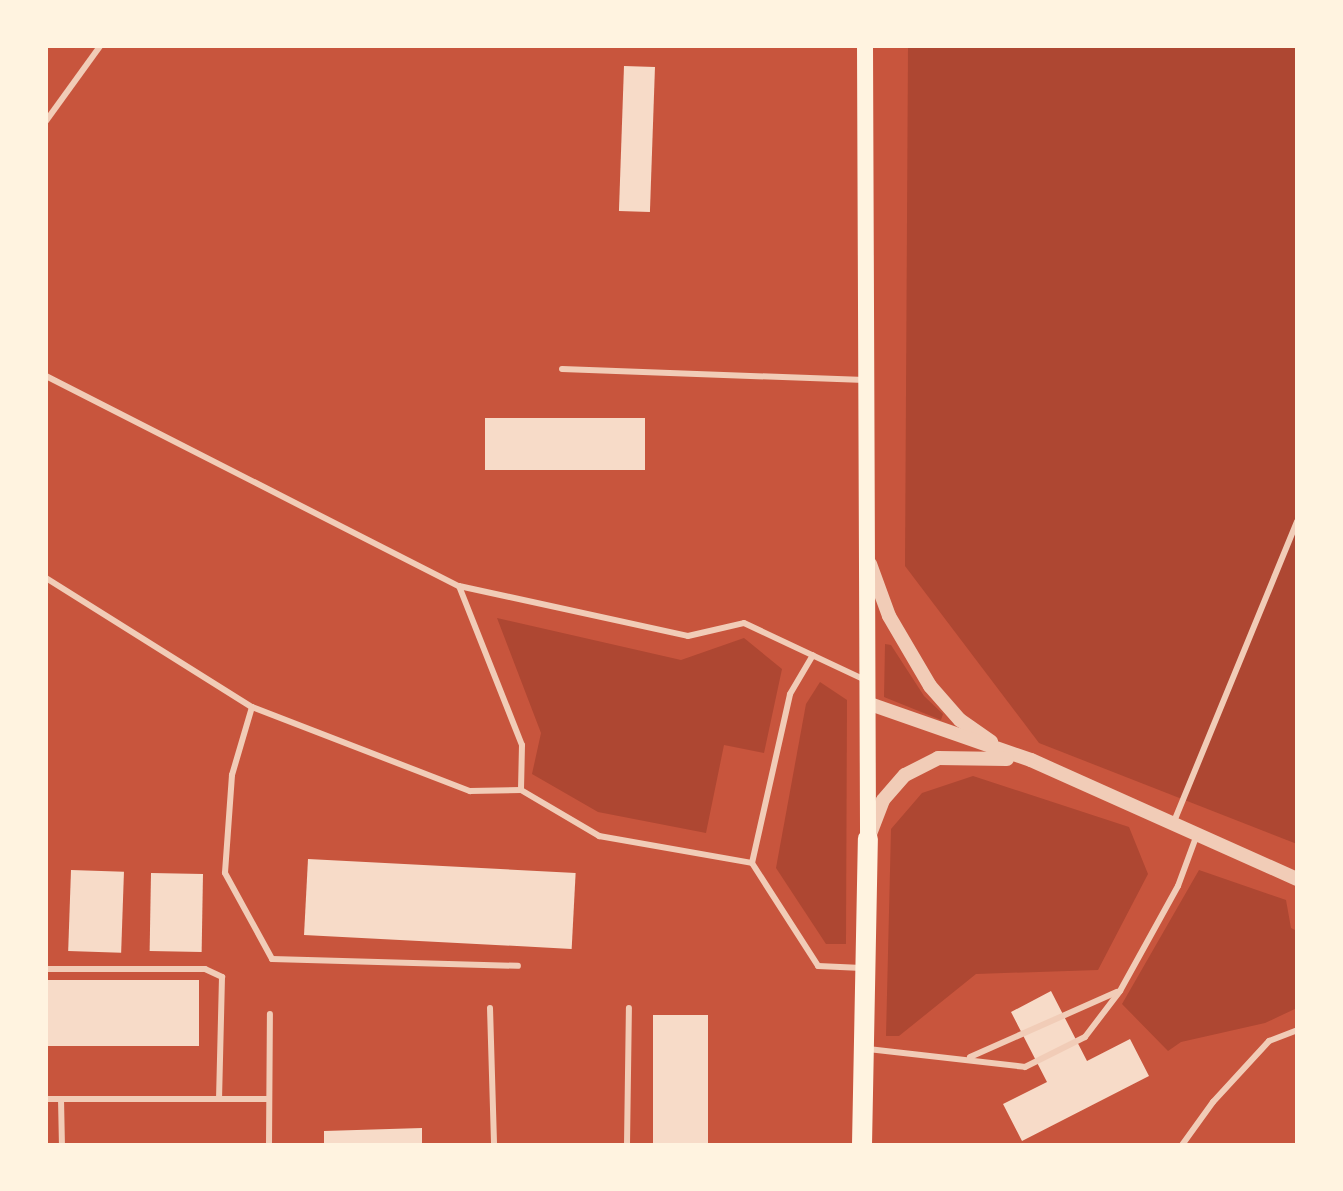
<!DOCTYPE html>
<html>
<head>
<meta charset="utf-8">
<style>
	body { margin:0 }
	#map { position:relative; width:1343px; height:1191px; overflow:hidden; background:#c8553d; font-family:Raleway,sans-serif }
	div>[style] { position:absolute }
	.green>* { inset:0; background:#ae4732 }
	.building>* { inset:0; background:#f7dbc8; transform-origin:0 0 }
	.service>* { height:6px; margin:-3px; padding:0 3px; transform-origin:3px; border-radius:3px; background:#f1ccb7 }
	.tertiary>* { height:14px; margin:-7px; padding:0 7px; transform-origin:7px; border-radius:7px; background:#f1ccb7 }
	.secondary>* { height:16px; margin:-8px; padding:0 8px; transform-origin:8px; border-radius:8px; background:#fff3e0 }
	.primary>* { height:20px; margin:-10px; padding:0 10px; transform-origin:10px; border-radius:10px; background:#fff3e0 }
	span { translate:-50% -50%; white-space:nowrap; text-align:center; line-height:1.15; -webkit-text-stroke:8px #fff3e0; paint-order:stroke }
	.frame { position:absolute; inset:0; border:48px solid #fff3e0; pointer-events:none }
</style>
</head>
<body>
<div id="map">
	<div class="green">
		<div style="clip-path:polygon(908px 46px,1297px 46px,1297px 844px,1039px 743px,905px 566px)"></div>
		<div style="clip-path:polygon(497px 618px,681px 660px,744px 638px,782px 669px,764px 753px,724px 745px,706px 833px,598px 812px,532px 774px,541px 733px)"></div>
		<div style="clip-path:polygon(885px 644px,891px 645px,924px 696px,943px 714px,941px 720px,884px 697px)"></div>
		<div style="clip-path:polygon(820px 682px,847px 700px,846px 944px,826px 944px,776px 868px,806px 704px)"></div>
		<div style="clip-path:polygon(973px 776px,1129px 827px,1148px 874px,1098px 970px,976px 974px,899px 1036px,886px 1036px,891px 829px,922px 793px)"></div>
		<div style="clip-path:polygon(1199px 870px,1286px 900px,1291px 928px,1297px 931px,1297px 1008px,1265px 1023px,1181px 1042px,1168px 1051px,1122px 1004px)"></div>
	</div>
	<div class="building">
		<div style="left:624px;top:66px;width:31px;height:145px;rotate:2deg"></div>
		<div style="left:485px;top:418px;width:160px;height:52px"></div>
		<div style="left:308px;top:859px;width:268px;height:76px;rotate:3deg"></div>
		<div style="left:71px;top:870px;width:53px;height:81px;rotate:2deg"></div>
		<div style="left:151px;top:873px;width:52px;height:78px;rotate:1deg"></div>
		<div style="left:199px;top:980px;width:66px;height:153px;rotate:90deg"></div>
		<div style="clip-path:polygon(1051px 991px,1087px 1061px,1130px 1039px,1149px 1076px,1022px 1141px,1003px 1104px,1047px 1082px,1011px 1012px)"></div>
		<div style="left:653px;top:1015px;width:55px;height:130px"></div>
		<div style="clip-path:polygon(422px 1128px,422px 1145px,324px 1145px,324px 1131px)"></div>
	</div>
	<div class="service">
		<div style="left:46px;top:121px;width:92px;rotate:-54.2deg"></div>
		<div style="left:562px;top:369px;width:303px;rotate:2.1deg"></div>
		<div style="left:46px;top:376px;width:463px;rotate:27deg"></div>
		<div style="left:459px;top:586px;width:234px;rotate:12.3deg"></div>
		<div style="left:688px;top:636px;width:57px;rotate:-13.1deg"></div>
		<div style="left:744px;top:623px;width:136px;rotate:25.2deg"></div>
		<div style="left:46px;top:578px;width:243px;rotate:32.1deg"></div>
		<div style="left:252px;top:707px;width:234px;rotate:21.1deg"></div>
		<div style="left:470px;top:791px;width:51px;rotate:-1.1deg"></div>
		<div style="left:521px;top:790px;width:91px;rotate:30.5deg"></div>
		<div style="left:599px;top:836px;width:155px;rotate:10deg"></div>
		<div style="left:752px;top:863px;width:122px;rotate:57.3deg"></div>
		<div style="left:818px;top:966px;width:44px;rotate:2.6deg"></div>
		<div style="left:459px;top:586px;width:171px;rotate:68.4deg"></div>
		<div style="left:522px;top:745px;width:45px;rotate:91.3deg"></div>
		<div style="left:252px;top:707px;width:71px;rotate:106.4deg"></div>
		<div style="left:232px;top:775px;width:98px;rotate:94.1deg"></div>
		<div style="left:225px;top:873px;width:98px;rotate:61.3deg"></div>
		<div style="left:272px;top:959px;width:246px;rotate:1.6deg"></div>
		<div style="left:1173px;top:824px;width:327px;rotate:-67.7deg"></div>
		<div style="left:752px;top:863px;width:173px;rotate:-77.3deg"></div>
		<div style="left:790px;top:694px;width:45px;rotate:-59.5deg"></div>
		<div style="left:46px;top:969px;width:159px"></div>
		<div style="left:205px;top:969px;width:19px;rotate:25deg"></div>
		<div style="left:222px;top:977px;width:122px;rotate:91.4deg"></div>
		<div style="left:490px;top:1008px;width:137px;rotate:88.3deg"></div>
		<div style="left:868px;top:1049px;width:158px;rotate:6.5deg"></div>
		<div style="left:1025px;top:1067px;width:67px;rotate:-26.6deg"></div>
		<div style="left:1085px;top:1037px;width:58px;rotate:-52.7deg"></div>
		<div style="left:1120px;top:991px;width:120px;rotate:-61.1deg"></div>
		<div style="left:1178px;top:886px;width:52px;rotate:-69.8deg"></div>
		<div style="left:970px;top:1057px;width:161px;rotate:-23.9deg"></div>
		<div style="left:46px;top:1099px;width:223px"></div>
		<div style="left:61px;top:1099px;width:46px;rotate:88.8deg"></div>
		<div style="left:269px;top:1145px;width:131px;rotate:-89.6deg"></div>
		<div style="left:627px;top:1145px;width:137px;rotate:-89.2deg"></div>
		<div style="left:1182px;top:1145px;width:53px;rotate:-54.2deg"></div>
		<div style="left:1213px;top:1102px;width:83px;rotate:-47.4deg"></div>
		<div style="left:1269px;top:1041px;width:30px;rotate:-21deg"></div>
	</div>
	<div class="tertiary">
		<div style="left:870px;top:564px;width:55px;rotate:69.9deg"></div>
		<div style="left:889px;top:616px;width:81px;rotate:59.6deg"></div>
		<div style="left:930px;top:686px;width:45px;rotate:48.6deg"></div>
		<div style="left:960px;top:720px;width:38px;rotate:35deg"></div>
		<div style="left:870px;top:704px;width:170px;rotate:19.2deg"></div>
		<div style="left:1031px;top:760px;width:291px;rotate:24.1deg"></div>
		<div style="left:870px;top:834px;width:36px;rotate:-69deg"></div>
		<div style="left:883px;top:800px;width:33px;rotate:-49deg"></div>
		<div style="left:905px;top:775px;width:37px;rotate:-27deg"></div>
		<div style="left:938px;top:758px;width:69px;rotate:0.8deg"></div>
	</div>
	<div class="secondary">
		<div style="left:865px;top:46px;width:793px;rotate:89.78deg"></div>
	</div>
	<div class="primary">
		<div style="left:862px;top:1145px;width:306px;rotate:-88.9deg"></div>
	</div>
	<div class="frame"></div>
</div>
</body>
</html>
